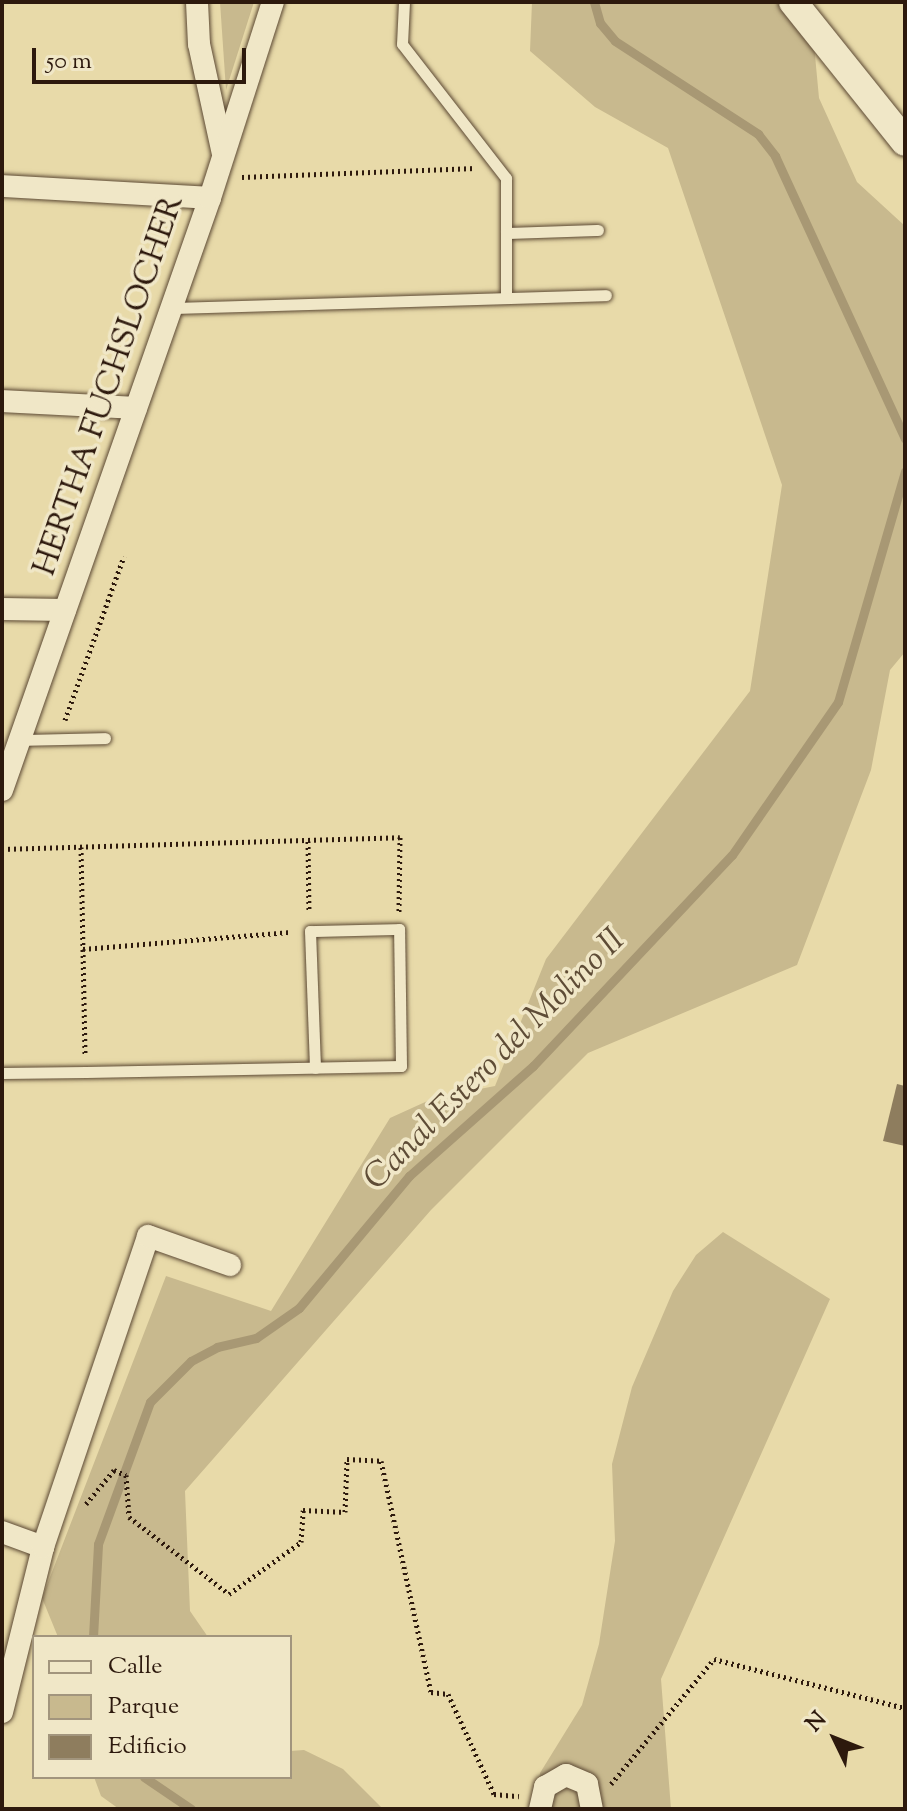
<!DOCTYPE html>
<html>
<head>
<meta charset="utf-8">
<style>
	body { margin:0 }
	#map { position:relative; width:907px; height:1811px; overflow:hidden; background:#e8daa9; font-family:"Sorts Mill Goudy",serif }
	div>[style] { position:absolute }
	.green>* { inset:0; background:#c8b98e }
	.stream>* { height:9px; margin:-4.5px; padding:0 4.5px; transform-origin:4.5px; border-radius:4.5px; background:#a89874 }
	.building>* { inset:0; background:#8e7d5e }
	.path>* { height:5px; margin-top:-2.5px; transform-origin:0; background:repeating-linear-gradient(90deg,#2d190d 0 2px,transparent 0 6px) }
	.roads { filter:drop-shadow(0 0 2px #5c4934) drop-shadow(0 0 2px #5c4934) }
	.service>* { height:11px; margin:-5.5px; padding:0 5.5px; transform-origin:5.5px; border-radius:5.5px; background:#f0e7c7 }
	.minor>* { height:22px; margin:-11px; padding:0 11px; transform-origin:11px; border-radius:11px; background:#f0e7c7 }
	.tertiary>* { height:28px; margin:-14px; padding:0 14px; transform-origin:14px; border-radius:14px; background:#f0e7c7 }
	span { translate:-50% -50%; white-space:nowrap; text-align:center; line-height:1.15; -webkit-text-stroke:7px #f0e7c7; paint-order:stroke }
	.street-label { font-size:32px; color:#2d190d }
	.water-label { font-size:34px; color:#5e4c36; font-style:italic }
	.frame { position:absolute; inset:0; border:4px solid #2d190d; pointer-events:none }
	.legend { position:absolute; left:32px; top:1635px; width:260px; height:144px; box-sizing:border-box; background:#f0e7c7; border:2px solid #a2957d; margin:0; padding:10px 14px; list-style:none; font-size:24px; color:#2d190d }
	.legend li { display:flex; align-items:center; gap:16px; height:40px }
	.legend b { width:40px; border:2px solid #a2957d }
	.north { position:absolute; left:795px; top:1699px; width:80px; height:80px; -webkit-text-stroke:6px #f0e7c7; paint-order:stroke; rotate:313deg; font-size:22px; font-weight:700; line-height:32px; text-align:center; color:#2d190d }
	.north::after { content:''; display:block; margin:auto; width:28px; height:36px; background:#2d190d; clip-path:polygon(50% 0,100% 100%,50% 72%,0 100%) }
	.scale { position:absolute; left:32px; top:48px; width:214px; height:36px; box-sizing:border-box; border:4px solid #2d190d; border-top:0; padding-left:10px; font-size:24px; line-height:28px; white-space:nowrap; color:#2d190d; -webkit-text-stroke:6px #f0e7c7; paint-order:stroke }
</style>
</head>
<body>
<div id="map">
	<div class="green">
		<div style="clip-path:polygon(220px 2px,254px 2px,226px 90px)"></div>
		<div style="clip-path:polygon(532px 2px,810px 2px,819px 98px,857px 182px,905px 226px,905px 652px,890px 670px,871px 770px,797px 965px,588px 1053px,431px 1210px,185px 1491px,190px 1611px,208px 1637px,58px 1637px,42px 1598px,166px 1276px,271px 1311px,390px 1118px,434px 1098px,495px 1086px,546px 959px,750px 691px,782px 485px,668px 148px,595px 107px,530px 51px)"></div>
		<div style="clip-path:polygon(723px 1232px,830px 1299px,661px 1679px,671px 1809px,537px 1809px,540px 1773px,582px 1705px,599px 1644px,615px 1541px,612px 1464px,632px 1387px,673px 1291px,696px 1255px)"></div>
		<div style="clip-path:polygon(304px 1750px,343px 1769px,383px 1809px,119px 1809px,101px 1796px,94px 1777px,290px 1777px,290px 1751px)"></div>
	</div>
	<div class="stream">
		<div style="left:594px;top:2px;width:22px;rotate:74deg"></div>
		<div style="left:600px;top:23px;width:23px;rotate:50deg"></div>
		<div style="left:615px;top:41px;width:171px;rotate:33deg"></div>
		<div style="left:758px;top:134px;width:28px;rotate:52deg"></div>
		<div style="left:775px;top:156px;width:311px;rotate:65.3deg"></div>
		<div style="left:93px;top:1637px;width:93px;rotate:-86.9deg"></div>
		<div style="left:98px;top:1544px;width:151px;rotate:-69.9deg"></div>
		<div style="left:150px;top:1402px;width:58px;rotate:-45deg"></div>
		<div style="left:191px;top:1361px;width:30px;rotate:-28deg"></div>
		<div style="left:217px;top:1347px;width:40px;rotate:-13deg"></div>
		<div style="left:256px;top:1338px;width:52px;rotate:-34.9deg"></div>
		<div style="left:299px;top:1308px;width:172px;rotate:-50.2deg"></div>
		<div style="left:409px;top:1176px;width:166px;rotate:-41.6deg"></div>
		<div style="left:533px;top:1066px;width:290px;rotate:-46.7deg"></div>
		<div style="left:732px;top:855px;width:186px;rotate:-55.3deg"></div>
		<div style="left:838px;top:702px;width:240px;rotate:-73.8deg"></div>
		<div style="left:144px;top:1777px;width:57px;rotate:34.2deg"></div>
	</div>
	<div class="building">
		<div style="clip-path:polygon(897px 1084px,905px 1086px,905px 1146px,883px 1141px)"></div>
	</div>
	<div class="path">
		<div style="left:242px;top:177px;width:234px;rotate:-2.2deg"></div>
		<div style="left:65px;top:720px;width:174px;rotate:-70.2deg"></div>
		<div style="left:308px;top:841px;width:70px;rotate:89.2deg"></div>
		<div style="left:81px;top:847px;width:102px;rotate:88.9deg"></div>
		<div style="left:83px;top:949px;width:209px;rotate:-4.7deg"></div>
		<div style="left:2px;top:849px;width:398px;rotate:-1.7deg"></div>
		<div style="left:400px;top:837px;width:75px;rotate:90.8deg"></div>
		<div style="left:83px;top:949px;width:107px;rotate:88.9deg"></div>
		<div style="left:86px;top:1504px;width:44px;rotate:-50.5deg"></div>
		<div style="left:114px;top:1470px;width:13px;rotate:23deg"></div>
		<div style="left:126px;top:1475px;width:42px;rotate:85.9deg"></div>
		<div style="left:129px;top:1517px;width:126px;rotate:37.6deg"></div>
		<div style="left:229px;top:1594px;width:89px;rotate:-35.8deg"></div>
		<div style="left:301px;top:1542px;width:32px;rotate:-86deg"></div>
		<div style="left:303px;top:1510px;width:42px;rotate:2.7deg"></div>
		<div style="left:345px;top:1512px;width:53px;rotate:-87.8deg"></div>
		<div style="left:347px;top:1459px;width:34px;rotate:3deg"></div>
		<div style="left:381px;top:1461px;width:236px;rotate:77.8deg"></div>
		<div style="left:431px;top:1692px;width:17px;rotate:7deg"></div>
		<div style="left:448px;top:1694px;width:110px;rotate:65.3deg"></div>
		<div style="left:494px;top:1794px;width:25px;rotate:5deg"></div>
		<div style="left:611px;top:1784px;width:162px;rotate:-50.5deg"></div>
		<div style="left:714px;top:1659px;width:197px;rotate:14.4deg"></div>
	</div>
	<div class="roads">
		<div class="service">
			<div style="left:404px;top:2px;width:42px;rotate:92.7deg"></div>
			<div style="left:402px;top:44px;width:170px;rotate:52.2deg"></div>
			<div style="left:506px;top:178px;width:120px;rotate:90deg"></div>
			<div style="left:506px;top:233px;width:92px;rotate:-1.9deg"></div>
			<div style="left:171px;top:308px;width:435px;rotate:-1.7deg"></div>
			<div style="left:20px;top:740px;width:85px;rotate:-1.3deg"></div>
			<div style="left:2px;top:1073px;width:84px;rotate:-0.7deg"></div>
			<div style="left:86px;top:1072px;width:315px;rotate:-1.1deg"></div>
			<div style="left:401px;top:1066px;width:137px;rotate:-90.8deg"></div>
			<div style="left:399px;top:929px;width:89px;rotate:178.7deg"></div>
			<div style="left:310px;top:931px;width:137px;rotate:87.9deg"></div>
		</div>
		<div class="minor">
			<div style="left:197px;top:2px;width:42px;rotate:87.3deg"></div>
			<div style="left:199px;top:44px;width:113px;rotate:77.7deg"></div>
			<div style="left:2px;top:186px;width:208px;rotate:3.3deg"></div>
			<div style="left:2px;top:401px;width:134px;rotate:3deg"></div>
			<div style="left:2px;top:609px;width:63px;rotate:0.9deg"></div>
			<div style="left:2px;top:790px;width:627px;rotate:-70.64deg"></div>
			<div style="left:210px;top:198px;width:206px;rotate:-72.2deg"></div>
			<div style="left:2px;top:1532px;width:44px;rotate:20.1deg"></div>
			<div style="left:2px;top:1712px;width:170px;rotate:-76deg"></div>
			<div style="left:43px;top:1547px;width:328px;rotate:-71.3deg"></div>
			<div style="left:148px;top:1236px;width:87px;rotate:19.5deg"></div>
			<div style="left:540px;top:1809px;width:23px;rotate:-77deg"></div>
			<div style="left:545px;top:1787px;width:24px;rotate:-30deg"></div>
			<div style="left:566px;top:1775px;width:23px;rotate:23deg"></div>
			<div style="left:587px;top:1784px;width:25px;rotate:79deg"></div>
		</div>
		<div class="tertiary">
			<div style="left:793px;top:2px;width:179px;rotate:51.3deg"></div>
		</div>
	</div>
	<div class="street-label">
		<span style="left:110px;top:386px;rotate:-71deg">HERTHA FUCHSLOCHER</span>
	</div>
	<div class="water-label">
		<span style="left:495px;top:1060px;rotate:-45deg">Canal Estero del Molino II</span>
	</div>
	<div class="frame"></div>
	<ul class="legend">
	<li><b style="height:10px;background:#f0e7c7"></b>Calle</li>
	<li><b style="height:22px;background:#c8b98e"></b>Parque</li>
	<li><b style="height:22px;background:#8e7d5e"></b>Edificio</li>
	</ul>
	<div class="north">N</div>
	<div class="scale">50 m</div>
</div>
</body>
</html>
